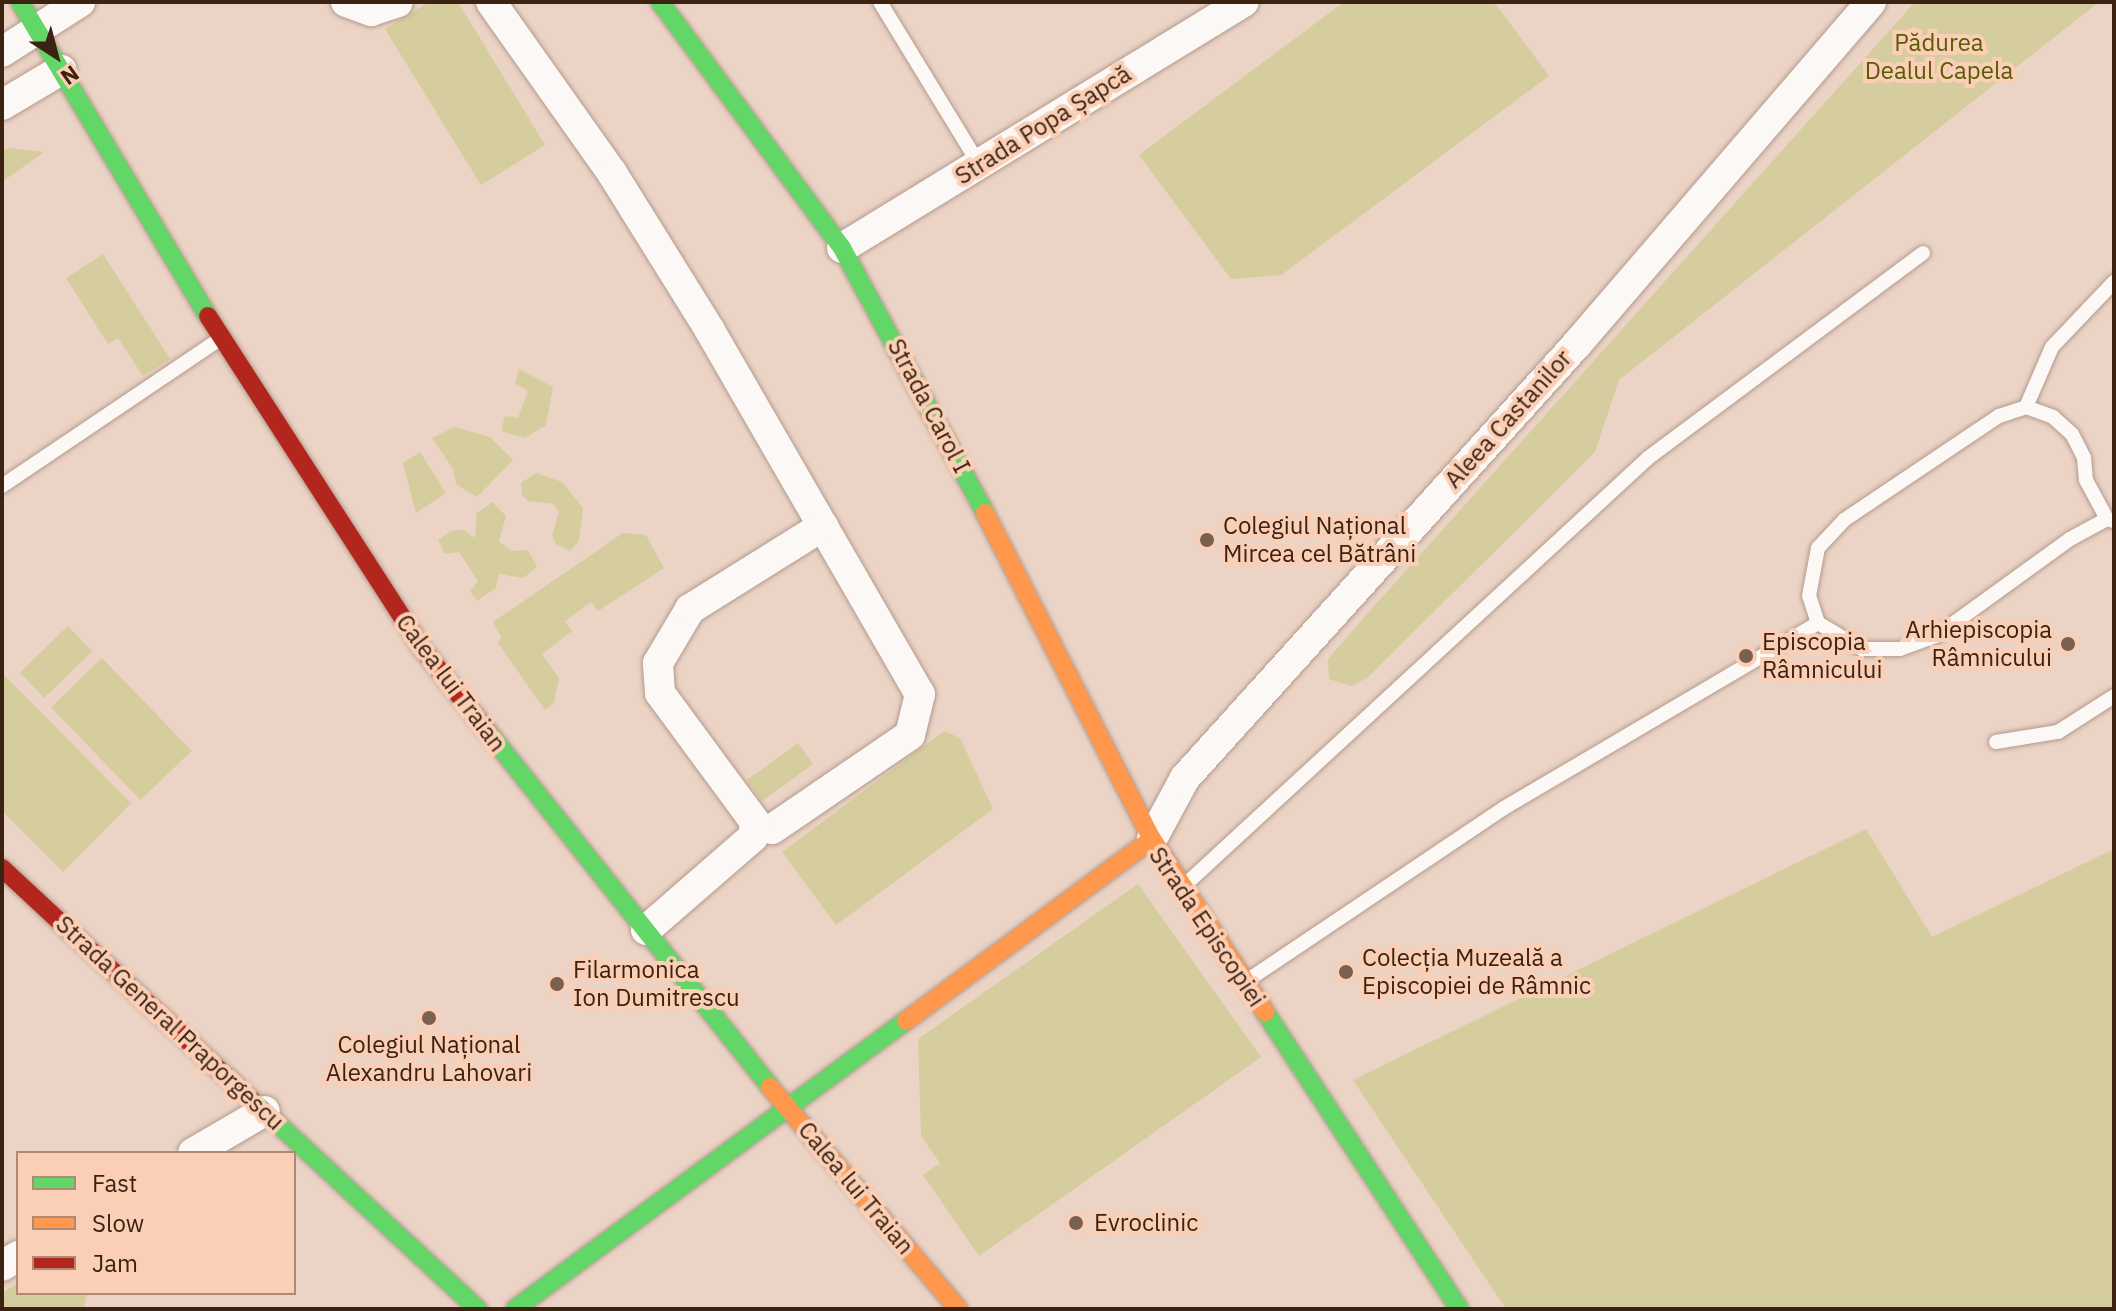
<!DOCTYPE html>
<html>
<head>
<meta charset="utf-8">
<style>
	body { margin:0 }
	#map { position:relative; width:2116px; height:1311px; overflow:hidden; background:#ebd3c5; font-family:"IBM Plex Sans",sans-serif }
	div>[style] { position:absolute }
	.green>* { inset:0; background:#d5cd9d; transform-origin:0 0 }
	.roads { filter:drop-shadow(0 0 2px #b29b8d) drop-shadow(0 0 2px #b29b8d) }
	.lane>* { height:14px; margin:-7px; padding:0 7px; transform-origin:7px; border-radius:7px; background:#fcf8f6 }
	.street>* { height:30px; margin:-15px; padding:0 15px; transform-origin:15px; border-radius:15px; background:#fcf8f6 }
	.fast>* { height:18px; margin:-9px; padding:0 9px; transform-origin:9px; border-radius:9px; background:#63d668 }
	.slow>* { height:18px; margin:-9px; padding:0 9px; transform-origin:9px; border-radius:9px; background:#ff974d }
	.jam>* { height:18px; margin:-9px; padding:0 9px; transform-origin:9px; border-radius:9px; background:#b3261e }
	.dots>* { width:22px; height:22px; translate:-50% -50%; box-sizing:border-box; border:4px solid #facfb6; border-radius:50% }
	span { translate:-50% -50%; white-space:nowrap; text-align:center; line-height:1.15; -webkit-text-stroke:8px #facfb6; paint-order:stroke }
	.park-label { font-size:24px; color:#595c06 }
	.street-label { font-size:24px; color:#3c2211 }
	.poi-label { font-size:24px; color:#3c2211 }
	.left { translate:0 -50%; text-align:left }
	.right { translate:-100% -50%; text-align:right }
	.frame { position:absolute; inset:0; border:4px solid #3c2211; pointer-events:none }
	.legend { position:absolute; left:16px; top:1151px; width:280px; height:144px; box-sizing:border-box; background:#facfb6; border:2px solid #ae8a74; margin:0; padding:10px 14px; list-style:none; font-size:24px; color:#3c2211 }
	.legend li { display:flex; align-items:center; gap:16px; height:40px }
	.legend b { width:40px; border:2px solid #ae8a74 }
	.north { position:absolute; left:16px; top:16px; width:80px; height:80px; -webkit-text-stroke:6px #facfb6; paint-order:stroke; rotate:144deg; font-size:22px; font-weight:700; line-height:32px; text-align:center; color:#3c2211 }
	.north::after { content:''; display:block; margin:auto; width:28px; height:36px; background:#3c2211; clip-path:polygon(50% 0,100% 100%,50% 72%,0 100%) }
</style>
</head>
<body>
<div id="map">
	<div class="green">
		<div style="clip-path:polygon(429px 2px,458px 2px,545px 145px,481px 185px,385px 29px)"></div>
		<div style="clip-path:polygon(1344px 2px,1494px 2px,1549px 76px,1281px 275px,1231px 279px,1139px 155px)"></div>
		<div style="clip-path:polygon(1915px 2px,2099px 2px,1619px 380px,1595px 452px,1367px 678px,1351px 686px,1329px 679px,1328px 659px,1368px 613px)"></div>
		<div style="clip-path:polygon(9px 148px,44px 152px,2px 182px,2px 151px)"></div>
		<div style="clip-path:polygon(103px 254px,170px 359px,143px 376px,118px 338px,108px 344px,66px 278px)"></div>
		<div style="clip-path:polygon(519px 369px,553px 387px,546px 425px,525px 438px,501px 431px,505px 416px,518px 418px,528px 391px,515px 383px)"></div>
		<div style="clip-path:polygon(455px 427px,490px 437px,513px 460px,477px 497px,456px 484px,453px 469px,432px 438px)"></div>
		<div style="clip-path:polygon(420px 452px,446px 493px,416px 513px,403px 463px)"></div>
		<div style="clip-path:polygon(536px 473px,562px 482px,583px 508px,579px 541px,570px 551px,556px 544px,552px 535px,559px 512px,554px 504px,528px 501px,522px 495px,521px 483px)"></div>
		<div style="clip-path:polygon(492px 502px,506px 516px,499px 541px,511px 551px,528px 550px,537px 567px,523px 578px,499px 574px,496px 588px,477px 601px,470px 591px,478px 581px,459px 552px,445px 554px,438px 540px,451px 531px,464px 530px,475px 538px,477px 513px)"></div>
		<div style="clip-path:polygon(623px 533px,646px 535px,664px 568px,598px 611px,591px 602px,565px 621px,572px 631px,542px 654px,559px 678px,554px 703px,545px 710px,498px 643px,501px 637px,493px 622px)"></div>
		<div style="left:68px;top:626px;width:35px;height:67px;rotate:46deg"></div>
		<div style="left:102px;top:658px;width:129px;height:71px;rotate:46deg"></div>
		<div style="clip-path:polygon(2px 673px,131px 803px,63px 872px,2px 811px)"></div>
		<div style="clip-path:polygon(944px 731px,960px 738px,993px 809px,836px 925px,782px 852px)"></div>
		<div style="left:798px;top:743px;width:26px;height:63px;rotate:54deg"></div>
		<div style="clip-path:polygon(1866px 829px,1932px 937px,2114px 849px,2114px 1309px,1506px 1309px,1353px 1080px)"></div>
		<div style="clip-path:polygon(1138px 884px,1261px 1057px,979px 1256px,923px 1175px,940px 1163px,921px 1136px,918px 1039px)"></div>
		<div style="clip-path:polygon(18px 1283px,18px 1293px,87px 1293px,84px 1309px,2px 1309px,2px 1293px)"></div>
	</div>
	<div class="roads">
		<div class="lane">
			<div style="left:880px;top:2px;width:190px;rotate:58.6deg"></div>
			<div style="left:2026px;top:407px;width:65px;rotate:-66.6deg"></div>
			<div style="left:2052px;top:347px;width:90px;rotate:-46.4deg"></div>
			<div style="left:2px;top:486px;width:259px;rotate:-34deg"></div>
			<div style="left:1818px;top:623px;width:28px;rotate:-108deg"></div>
			<div style="left:1809px;top:596px;width:49px;rotate:-79.4deg"></div>
			<div style="left:1818px;top:548px;width:38px;rotate:-47deg"></div>
			<div style="left:1844px;top:520px;width:187px;rotate:-33.9deg"></div>
			<div style="left:1999px;top:416px;width:28px;rotate:-18deg"></div>
			<div style="left:2026px;top:407px;width:29px;rotate:20deg"></div>
			<div style="left:2053px;top:417px;width:25px;rotate:42deg"></div>
			<div style="left:2072px;top:434px;width:27px;rotate:63deg"></div>
			<div style="left:2084px;top:458px;width:22px;rotate:85deg"></div>
			<div style="left:2086px;top:480px;width:44px;rotate:61.7deg"></div>
			<div style="left:2107px;top:519px;width:7px;rotate:16deg"></div>
			<div style="left:1996px;top:742px;width:63px;rotate:-9.2deg"></div>
			<div style="left:2058px;top:732px;width:67px;rotate:-32.7deg"></div>
			<div style="left:1186px;top:884px;width:628px;rotate:-42.68deg"></div>
			<div style="left:1648px;top:458px;width:343px;rotate:-36.7deg"></div>
			<div style="left:1248px;top:980px;width:308px;rotate:-33.9deg"></div>
			<div style="left:1504px;top:808px;width:364px;rotate:-30.5deg"></div>
			<div style="left:1818px;top:623px;width:51px;rotate:30.6deg"></div>
			<div style="left:1862px;top:649px;width:38px"></div>
			<div style="left:1900px;top:649px;width:38px;rotate:-20deg"></div>
			<div style="left:1936px;top:636px;width:165px;rotate:-35.9deg"></div>
			<div style="left:2070px;top:539px;width:42px;rotate:-28.4deg"></div>
		</div>
		<div class="street">
			<div style="left:346px;top:2px;width:27px;rotate:20deg"></div>
			<div style="left:371px;top:11px;width:28px;rotate:-18deg"></div>
			<div style="left:491px;top:2px;width:209px;rotate:54.7deg"></div>
			<div style="left:612px;top:173px;width:184px;rotate:58.1deg"></div>
			<div style="left:709px;top:329px;width:422px;rotate:60deg"></div>
			<div style="left:920px;top:694px;width:42px;rotate:103.7deg"></div>
			<div style="left:910px;top:735px;width:167px;rotate:145.7deg"></div>
			<div style="left:2px;top:52px;width:93px;rotate:-32.7deg"></div>
			<div style="left:2px;top:105px;width:69px;rotate:-30.7deg"></div>
			<div style="left:842px;top:248px;width:471px;rotate:-31.5deg"></div>
			<div style="left:1152px;top:839px;width:69px;rotate:-61.6deg"></div>
			<div style="left:1185px;top:778px;width:585px;rotate:-47.91deg"></div>
			<div style="left:1577px;top:344px;width:451px;rotate:-49.3deg"></div>
			<div style="left:646px;top:930px;width:142px;rotate:-41deg"></div>
			<div style="left:753px;top:837px;width:15px;rotate:-82deg"></div>
			<div style="left:755px;top:822px;width:160px;rotate:-126.4deg"></div>
			<div style="left:660px;top:693px;width:30px;rotate:-94deg"></div>
			<div style="left:658px;top:663px;width:63px;rotate:-59.3deg"></div>
			<div style="left:690px;top:609px;width:157px;rotate:-32deg"></div>
			<div style="left:193px;top:1153px;width:83px;rotate:-30.3deg"></div>
			<div style="left:2px;top:1266px;width:19px;rotate:-32deg"></div>
		</div>
		<div class="fast">
			<div style="left:20px;top:2px;width:366px;rotate:59.1deg"></div>
			<div style="left:660px;top:2px;width:306px;rotate:53.5deg"></div>
			<div style="left:842px;top:248px;width:301px;rotate:61.6deg"></div>
			<div style="left:488px;top:732px;width:453px;rotate:51.5deg"></div>
			<div style="left:1265px;top:1012px;width:355px;rotate:56.8deg"></div>
			<div style="left:252px;top:1100px;width:308px;rotate:42.8deg"></div>
			<div style="left:515px;top:1309px;width:486px;rotate:-36.4deg"></div>
		</div>
		<div class="slow">
			<div style="left:985px;top:513px;width:366px;rotate:62.9deg"></div>
			<div style="left:1152px;top:839px;width:207px;rotate:56.8deg"></div>
			<div style="left:906px;top:1021px;width:306px;rotate:-36.5deg"></div>
			<div style="left:770px;top:1087px;width:291px;rotate:49.7deg"></div>
		</div>
		<div class="jam">
			<div style="left:208px;top:316px;width:394px;rotate:57.2deg"></div>
			<div style="left:421px;top:647px;width:108px;rotate:51.8deg"></div>
			<div style="left:2px;top:868px;width:341px;rotate:42.9deg"></div>
		</div>
	</div>
	<div class="dots">
		<div style="left:1207px;top:540px;background:#796050"></div>
		<div style="left:2068px;top:644px;background:#796050"></div>
		<div style="left:1746px;top:656px;background:#796050"></div>
		<div style="left:1346px;top:972px;background:#796050"></div>
		<div style="left:557px;top:984px;background:#796050"></div>
		<div style="left:429px;top:1018px;background:#796050"></div>
		<div style="left:1076px;top:1223px;background:#796050"></div>
	</div>
	<div class="park-label">
		<span style="left:1939px;top:57px">Pădurea<br>Dealul Capela</span>
	</div>
	<div class="street-label">
		<span style="left:1043px;top:125px;rotate:-32deg">Strada Popa Șapcă</span>
		<span style="left:929px;top:406px;rotate:62deg">Strada Carol I</span>
		<span style="left:1508px;top:419px;rotate:-48deg">Aleea Castanilor</span>
		<span style="left:451px;top:683px;rotate:53deg">Calea lui Traian</span>
		<span style="left:1207px;top:927px;rotate:56deg">Strada Episcopiei</span>
		<span style="left:170px;top:1023px;rotate:43deg">Strada General Praporgescu</span>
		<span style="left:856px;top:1188px;rotate:50deg">Calea lui Traian</span>
	</div>
	<div class="poi-label">
		<span class="left" style="left:1223px;top:540px">Colegiul Național<br>Mircea cel Bătrâni</span>
		<span class="right" style="left:2052px;top:644px">Arhiepiscopia<br>Râmnicului</span>
		<span class="left" style="left:1762px;top:656px">Episcopia<br>Râmnicului</span>
		<span class="left" style="left:1362px;top:972px">Colecția Muzeală a<br>Episcopiei de Râmnic</span>
		<span class="left" style="left:573px;top:984px">Filarmonica<br>Ion Dumitrescu</span>
		<span style="left:429px;top:1059px">Colegiul Național<br>Alexandru Lahovari</span>
		<span class="left" style="left:1094px;top:1223px">Evroclinic</span>
	</div>
	<div class="frame"></div>
	<ul class="legend">
	<li><b style="height:10px;background:#63d668"></b>Fast</li>
	<li><b style="height:10px;background:#ff974d"></b>Slow</li>
	<li><b style="height:10px;background:#b3261e"></b>Jam</li>
	</ul>
	<div class="north">N</div>
</div>
</body>
</html>
